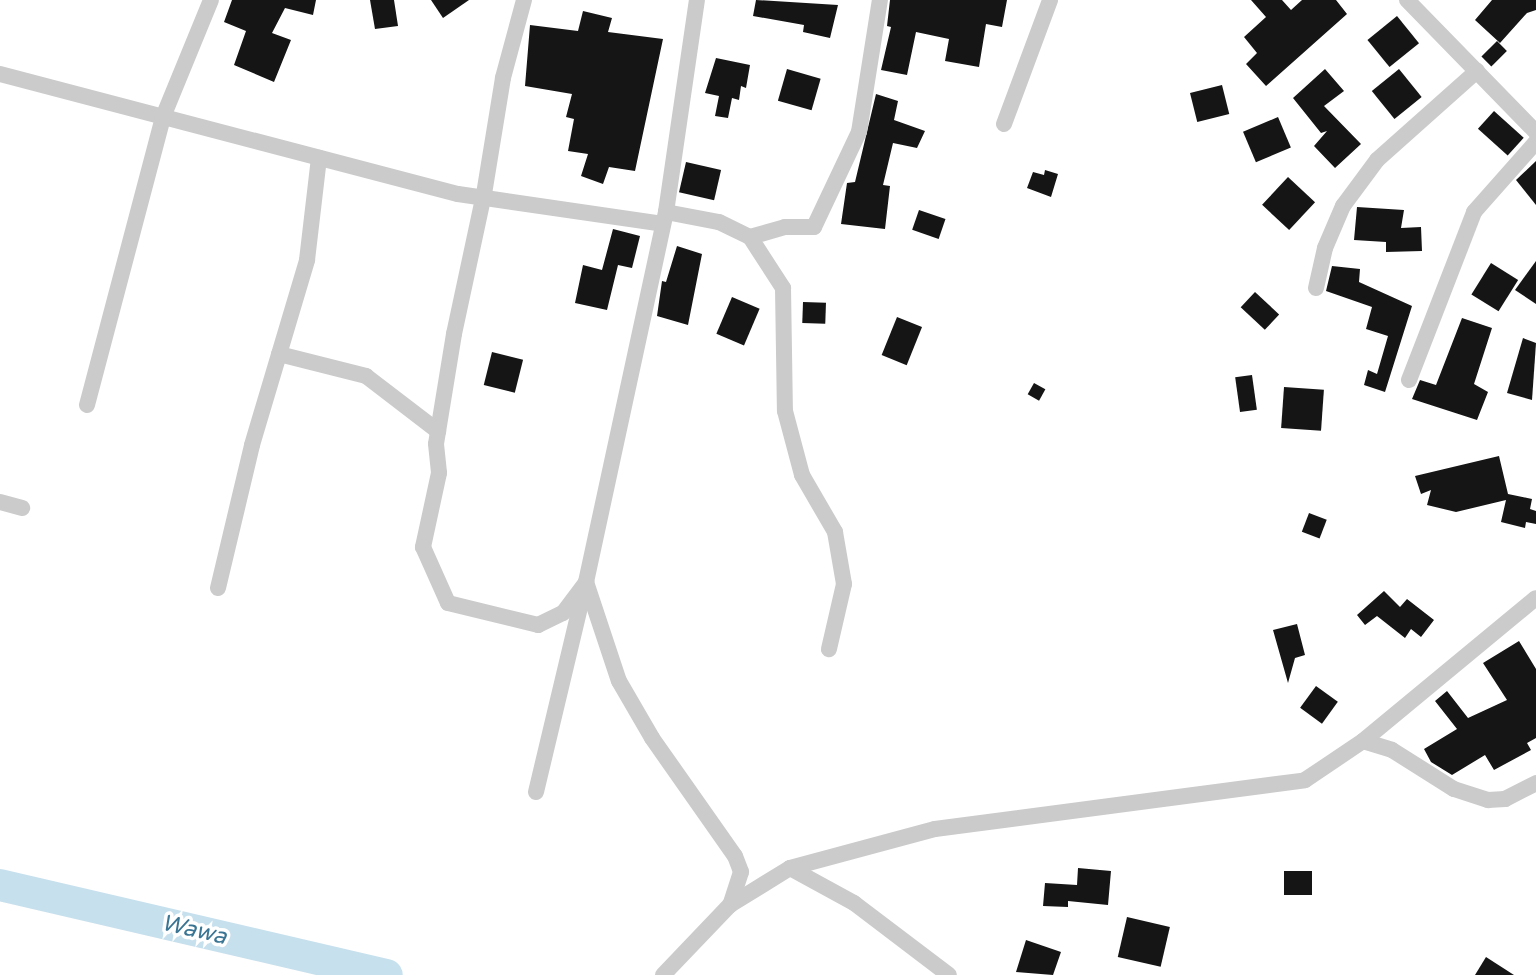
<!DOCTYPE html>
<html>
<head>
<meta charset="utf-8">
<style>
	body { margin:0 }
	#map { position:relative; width:1536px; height:975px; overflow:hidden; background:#fff; font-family:"Varela Round",sans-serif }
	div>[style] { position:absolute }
	.river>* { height:32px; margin:-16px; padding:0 16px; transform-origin:16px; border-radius:16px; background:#c7e0ed }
	.building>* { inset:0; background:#151515; transform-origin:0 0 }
	.street>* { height:16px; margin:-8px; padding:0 8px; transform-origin:8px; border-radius:8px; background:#cbcbcb }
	span { translate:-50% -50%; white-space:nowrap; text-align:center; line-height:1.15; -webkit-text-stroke:7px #fff; paint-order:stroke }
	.water-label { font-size:23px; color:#3a7593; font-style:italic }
</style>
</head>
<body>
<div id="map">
	<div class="river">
		<div style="left:0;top:885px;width:397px;rotate:13.1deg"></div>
	</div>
	<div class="building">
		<div style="clip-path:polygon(232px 0,316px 0,313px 15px,285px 8px,272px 33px,291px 40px,274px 82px,234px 65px,246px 31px,224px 22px)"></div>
		<div style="clip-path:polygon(370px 0,394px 0,398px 26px,375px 29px)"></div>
		<div style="clip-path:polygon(431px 0,469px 0,443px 18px)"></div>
		<div style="clip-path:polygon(756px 0,838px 5px,830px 38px,803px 32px,804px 25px,753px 16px)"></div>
		<div style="clip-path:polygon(890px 0,1007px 0,1002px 27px,986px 24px,979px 67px,945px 61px,949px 39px,916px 32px,907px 75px,881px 70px,891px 27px,887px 26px)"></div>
		<div style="clip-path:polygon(1251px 0,1282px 0,1291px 10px,1302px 0,1336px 0,1347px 14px,1266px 86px,1246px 64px,1257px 53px,1244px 37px,1266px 17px)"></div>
		<div style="clip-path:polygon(1492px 0,1536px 0,1536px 10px,1527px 13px,1500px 43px,1475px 20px)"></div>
		<div style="clip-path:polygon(583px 11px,612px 18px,608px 32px,663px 39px,635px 171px,609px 167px,603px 184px,581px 176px,588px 154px,568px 151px,574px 119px,566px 117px,572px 94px,525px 86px,530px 25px,578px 31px)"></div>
		<div style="left:1397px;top:16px;width:35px;height:38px;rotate:51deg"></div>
		<div style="left:1497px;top:41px;width:14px;height:22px;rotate:45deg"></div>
		<div style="clip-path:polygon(716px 58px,750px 65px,746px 88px,741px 86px,739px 100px,732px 98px,728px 118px,715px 116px,719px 96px,705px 93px)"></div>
		<div style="left:787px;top:69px;width:35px;height:33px;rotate:16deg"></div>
		<div style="clip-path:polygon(1325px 69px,1344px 91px,1324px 106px,1361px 144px,1335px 168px,1314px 146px,1327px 131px,1321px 133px,1293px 98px)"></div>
		<div style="left:1399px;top:69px;width:36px;height:35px;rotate:51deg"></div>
		<div style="left:1222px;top:85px;width:30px;height:33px;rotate:76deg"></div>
		<div style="clip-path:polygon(876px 94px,898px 101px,894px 120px,925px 131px,917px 148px,893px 143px,883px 185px,890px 186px,885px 229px,841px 224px,847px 183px,855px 182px)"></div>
		<div style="left:1494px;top:111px;width:40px;height:24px;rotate:42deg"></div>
		<div style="left:1278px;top:117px;width:33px;height:38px;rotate:67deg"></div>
		<div style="clip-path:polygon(1536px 161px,1536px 205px,1516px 180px)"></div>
		<div style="left:686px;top:162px;width:36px;height:31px;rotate:13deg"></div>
		<div style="clip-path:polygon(1045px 170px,1058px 174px,1051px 197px,1027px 188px,1033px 172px,1044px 175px)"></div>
		<div style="left:1288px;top:177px;width:37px;height:38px;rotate:43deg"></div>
		<div style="clip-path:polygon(1357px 207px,1404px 210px,1401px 228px,1421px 227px,1422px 251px,1386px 252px,1386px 242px,1354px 240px)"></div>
		<div style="left:919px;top:210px;width:28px;height:21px;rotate:19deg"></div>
		<div style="clip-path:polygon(613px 229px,640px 236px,632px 268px,618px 265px,607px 310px,575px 303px,583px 265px,602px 270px)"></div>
		<div style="clip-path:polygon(677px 246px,702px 254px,688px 325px,657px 316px,662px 281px,666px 282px)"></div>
		<div style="clip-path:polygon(1536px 261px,1536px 304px,1515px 290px)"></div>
		<div style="left:1491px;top:263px;width:32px;height:37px;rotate:32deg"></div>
		<div style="clip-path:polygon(1332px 266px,1360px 269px,1359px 282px,1412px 306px,1385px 392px,1364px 385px,1368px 370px,1377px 374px,1388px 336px,1366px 329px,1372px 307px,1326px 291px)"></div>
		<div style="left:1255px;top:292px;width:33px;height:21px;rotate:43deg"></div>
		<div style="left:732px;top:297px;width:30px;height:40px;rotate:23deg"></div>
		<div style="left:803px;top:302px;width:23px;height:21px;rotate:2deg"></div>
		<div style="left:897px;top:317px;width:27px;height:41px;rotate:22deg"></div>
		<div style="clip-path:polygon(1462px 318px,1492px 328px,1474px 384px,1488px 392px,1477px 420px,1412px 399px,1420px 380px,1436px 385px)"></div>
		<div style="clip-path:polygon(1523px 338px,1536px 343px,1532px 400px,1507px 393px)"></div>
		<div style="left:492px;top:352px;width:32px;height:34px;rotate:14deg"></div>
		<div style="left:1252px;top:375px;width:35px;height:17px;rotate:82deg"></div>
		<div style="left:1034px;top:383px;width:13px;height:13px;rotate:29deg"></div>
		<div style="left:1284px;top:387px;width:40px;height:41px;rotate:4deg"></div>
		<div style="clip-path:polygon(1499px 456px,1508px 494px,1532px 499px,1530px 509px,1536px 511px,1536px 524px,1526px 522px,1525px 528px,1501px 522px,1506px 500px,1456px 512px,1427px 505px,1431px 490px,1421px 494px,1415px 476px)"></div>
		<div style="left:1309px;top:513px;width:19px;height:20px;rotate:21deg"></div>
		<div style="clip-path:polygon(1384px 591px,1400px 607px,1407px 599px,1434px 620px,1421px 637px,1411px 629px,1405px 638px,1377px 616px,1365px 625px,1357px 615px)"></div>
		<div style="clip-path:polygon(1297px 624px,1305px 655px,1295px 658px,1288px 683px,1273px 630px)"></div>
		<div style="clip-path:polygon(1519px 641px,1536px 669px,1536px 738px,1527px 743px,1531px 750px,1494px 770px,1485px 755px,1452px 775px,1431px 762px,1424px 749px,1457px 729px,1435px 701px,1447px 691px,1468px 718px,1507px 700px,1483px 663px)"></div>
		<div style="left:1316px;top:686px;width:27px;height:27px;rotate:36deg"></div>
		<div style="clip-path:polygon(1078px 868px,1111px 871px,1108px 905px,1068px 901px,1068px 907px,1043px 906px,1045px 883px,1077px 885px)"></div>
		<div style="left:1284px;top:871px;width:28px;height:24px"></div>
		<div style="left:1127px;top:917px;width:44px;height:41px;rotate:13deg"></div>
		<div style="clip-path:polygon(1026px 940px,1061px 952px,1053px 975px,1016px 972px)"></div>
		<div style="clip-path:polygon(1486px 957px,1514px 975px,1475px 975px)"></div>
	</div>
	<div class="street">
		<div style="left:524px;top:0;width:81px;rotate:105.1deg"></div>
		<div style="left:503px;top:78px;width:118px;rotate:99.3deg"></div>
		<div style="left:484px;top:194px;width:143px;rotate:102.1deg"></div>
		<div style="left:454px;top:334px;width:111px;rotate:99.3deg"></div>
		<div style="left:436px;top:444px;width:29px;rotate:84deg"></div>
		<div style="left:439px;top:473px;width:76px;rotate:102.2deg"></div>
		<div style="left:423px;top:547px;width:61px;rotate:65.9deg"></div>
		<div style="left:448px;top:603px;width:93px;rotate:13.7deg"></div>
		<div style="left:538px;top:625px;width:28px;rotate:-26deg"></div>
		<div style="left:563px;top:613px;width:39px;rotate:-53deg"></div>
		<div style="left:586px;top:582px;width:379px;rotate:-77.8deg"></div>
		<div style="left:666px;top:212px;width:214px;rotate:-81.7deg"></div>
		<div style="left:1407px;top:0;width:185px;rotate:45.7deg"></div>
		<div style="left:0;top:74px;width:473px;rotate:14.7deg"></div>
		<div style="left:458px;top:194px;width:207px;rotate:8.3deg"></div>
		<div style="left:1004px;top:124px;width:132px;rotate:-69.6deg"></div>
		<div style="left:666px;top:212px;width:54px;rotate:10.7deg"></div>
		<div style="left:719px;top:222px;width:34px;rotate:26deg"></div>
		<div style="left:750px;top:237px;width:61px;rotate:57.1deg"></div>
		<div style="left:783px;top:288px;width:123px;rotate:89.1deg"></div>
		<div style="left:785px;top:411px;width:66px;rotate:75.1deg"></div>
		<div style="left:802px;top:475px;width:66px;rotate:59.9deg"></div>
		<div style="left:835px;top:532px;width:53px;rotate:80.2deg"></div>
		<div style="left:844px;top:584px;width:67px;rotate:103deg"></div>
		<div style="left:750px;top:237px;width:36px;rotate:-16deg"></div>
		<div style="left:785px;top:227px;width:29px"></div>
		<div style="left:814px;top:227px;width:105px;rotate:-64.7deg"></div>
		<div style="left:859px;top:132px;width:134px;rotate:-81deg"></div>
		<div style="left:1316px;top:288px;width:41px;rotate:-77.3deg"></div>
		<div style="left:1325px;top:248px;width:46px;rotate:-66.8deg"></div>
		<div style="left:1343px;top:206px;width:57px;rotate:-53.5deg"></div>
		<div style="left:1377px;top:160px;width:134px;rotate:-41.7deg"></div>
		<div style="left:279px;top:354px;width:90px;rotate:14.2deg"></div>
		<div style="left:366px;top:376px;width:91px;rotate:37.4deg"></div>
		<div style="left:1409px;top:380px;width:180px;rotate:-68.8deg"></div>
		<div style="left:1474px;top:212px;width:94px;rotate:-48.5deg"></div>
		<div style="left:87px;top:405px;width:298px;rotate:-75.2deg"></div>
		<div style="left:163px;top:117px;width:126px;rotate:-67.7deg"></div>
		<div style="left:0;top:502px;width:23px;rotate:15deg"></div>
		<div style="left:586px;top:582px;width:104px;rotate:71.6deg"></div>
		<div style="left:619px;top:681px;width:66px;rotate:59.9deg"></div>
		<div style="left:652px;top:738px;width:144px;rotate:54.9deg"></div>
		<div style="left:735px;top:856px;width:17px;rotate:69deg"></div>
		<div style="left:741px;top:872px;width:35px;rotate:108deg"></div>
		<div style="left:218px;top:588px;width:147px;rotate:-76.6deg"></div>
		<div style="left:252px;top:445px;width:193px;rotate:-73.4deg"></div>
		<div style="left:307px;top:260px;width:103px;rotate:-83.3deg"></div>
		<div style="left:1363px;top:741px;width:30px;rotate:17deg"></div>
		<div style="left:1392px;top:750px;width:73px;rotate:32.2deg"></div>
		<div style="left:1454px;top:789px;width:36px;rotate:18deg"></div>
		<div style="left:1488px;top:800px;width:17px;rotate:-3deg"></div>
		<div style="left:1505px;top:799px;width:35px;rotate:-27deg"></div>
		<div style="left:536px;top:792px;width:207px;rotate:-76.6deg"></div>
		<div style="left:790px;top:868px;width:73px;rotate:28.7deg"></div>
		<div style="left:854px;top:903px;width:119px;rotate:37.2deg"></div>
		<div style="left:663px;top:975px;width:97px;rotate:-46.3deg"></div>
		<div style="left:730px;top:905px;width:70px;rotate:-31.7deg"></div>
		<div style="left:790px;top:868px;width:150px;rotate:-15.1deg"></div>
		<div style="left:935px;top:829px;width:373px;rotate:-7.5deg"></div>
		<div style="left:1305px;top:780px;width:70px;rotate:-33.9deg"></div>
		<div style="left:1363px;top:741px;width:224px;rotate:-39.6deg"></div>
	</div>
	<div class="water-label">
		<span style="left:194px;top:930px;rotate:13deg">Wawa</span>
	</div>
</div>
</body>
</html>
